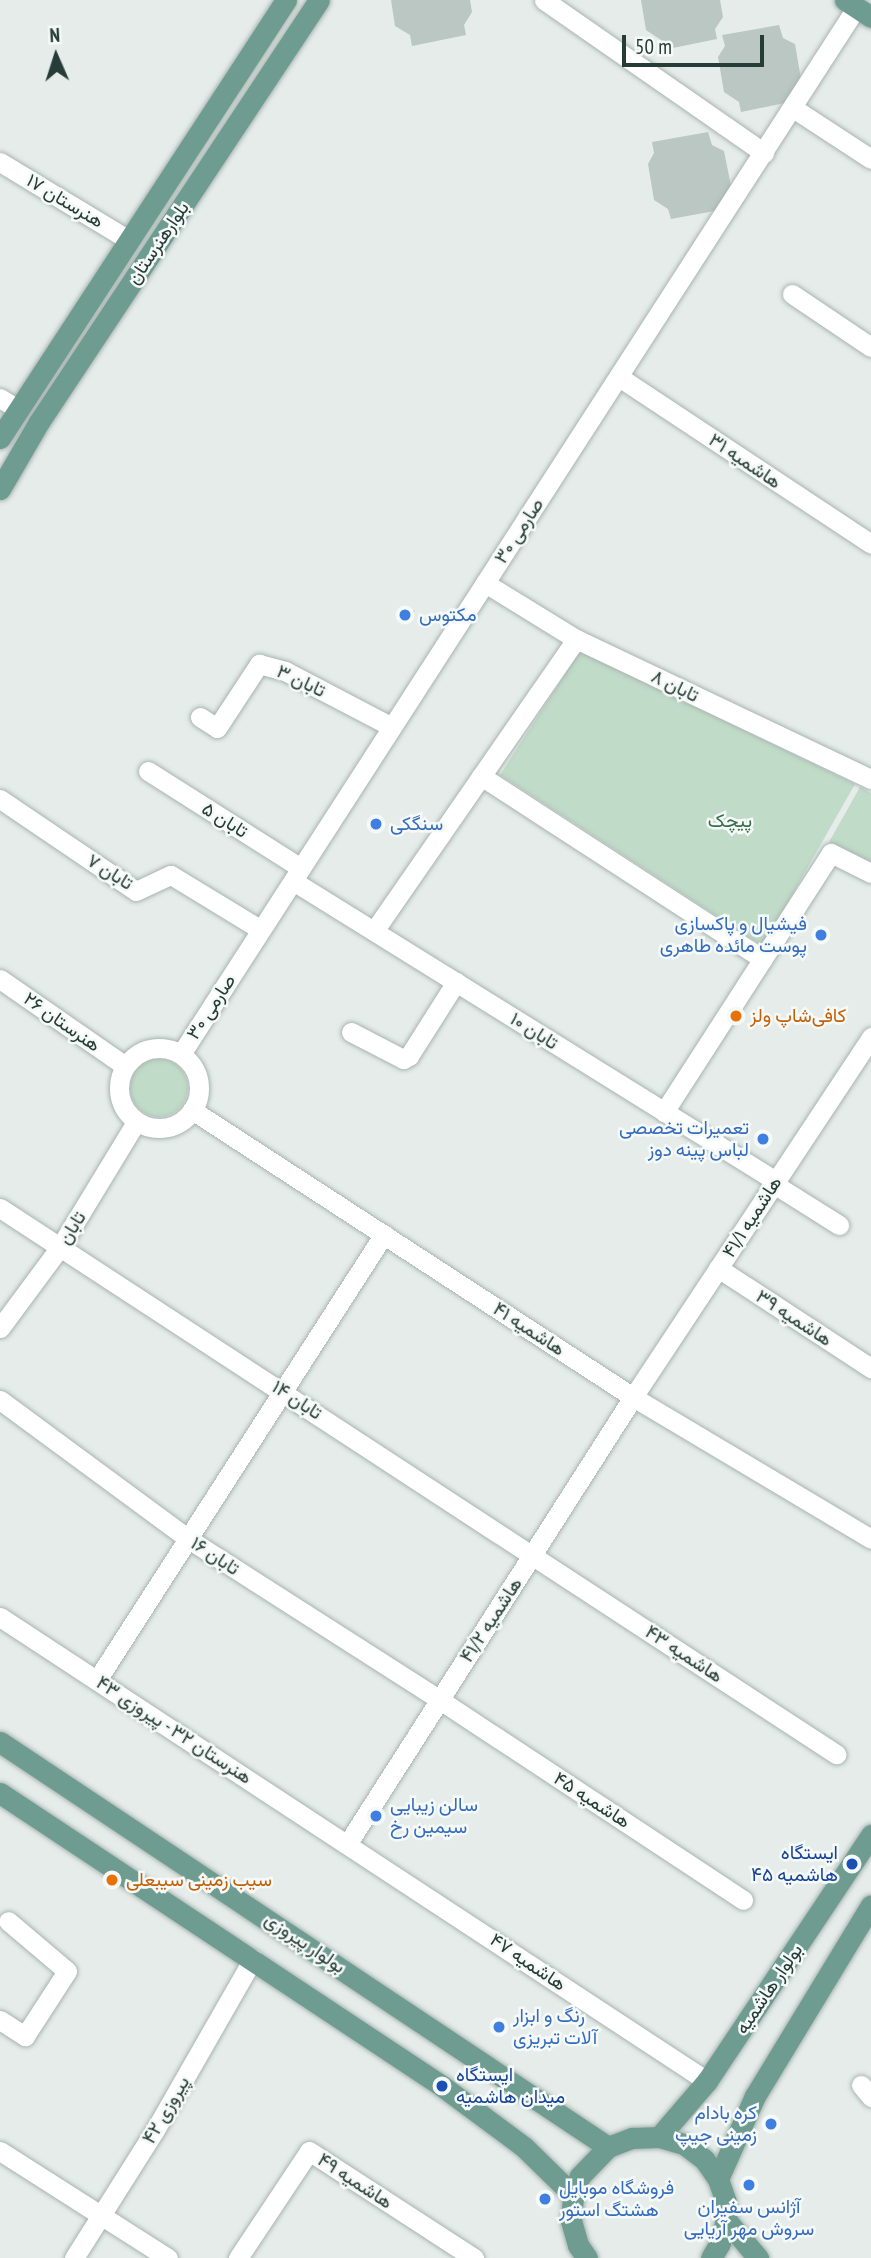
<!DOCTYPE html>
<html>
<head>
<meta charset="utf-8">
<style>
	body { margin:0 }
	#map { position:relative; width:871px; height:2258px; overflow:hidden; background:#e5ece9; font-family:"PT Sans Narrow",Vazirmatn,sans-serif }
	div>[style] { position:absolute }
	.green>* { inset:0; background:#c0dbc8 }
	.round { border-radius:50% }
	.building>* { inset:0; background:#bac7c2 }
	.roads { filter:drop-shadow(0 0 2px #a8b4b0) drop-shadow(0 0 2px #a8b4b0) }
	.minor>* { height:19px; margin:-9.5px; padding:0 9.5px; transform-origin:9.5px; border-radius:9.5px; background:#fff }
	.minor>.ring { margin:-9.5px; padding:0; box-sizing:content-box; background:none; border:19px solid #fff; border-radius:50% }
	.major>* { height:21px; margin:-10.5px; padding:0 10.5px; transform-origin:10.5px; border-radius:10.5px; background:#6f9c91 }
	.dots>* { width:19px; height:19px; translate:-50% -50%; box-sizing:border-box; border:4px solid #f5f9f7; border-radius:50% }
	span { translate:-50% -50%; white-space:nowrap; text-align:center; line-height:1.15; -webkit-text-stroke:5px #f5f9f7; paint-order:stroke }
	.street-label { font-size:19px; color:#263c36 }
	.shop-label { font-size:19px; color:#366cbe }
	.left { translate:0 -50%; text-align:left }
	.right { translate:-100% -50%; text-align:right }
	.park-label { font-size:19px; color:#356e4b }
	.food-label { font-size:19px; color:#c56008 }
	.transit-label { font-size:19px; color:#164399 }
	.north { position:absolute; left:21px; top:21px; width:70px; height:70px; -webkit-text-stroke:5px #f5f9f7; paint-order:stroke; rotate:357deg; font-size:19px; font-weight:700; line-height:28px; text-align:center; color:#263c36 }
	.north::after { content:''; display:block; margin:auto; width:24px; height:32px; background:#263c36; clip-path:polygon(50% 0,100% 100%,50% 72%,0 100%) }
	.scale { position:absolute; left:622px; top:35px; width:142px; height:32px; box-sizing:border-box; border:4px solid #263c36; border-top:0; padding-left:9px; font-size:21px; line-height:24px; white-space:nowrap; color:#263c36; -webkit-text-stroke:5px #f5f9f7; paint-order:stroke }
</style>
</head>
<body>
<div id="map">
	<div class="green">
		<div style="clip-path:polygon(580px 651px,855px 784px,763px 946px,500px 775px)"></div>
		<div style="clip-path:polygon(860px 787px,871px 793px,871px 864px,829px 842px)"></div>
		<div class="round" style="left:130px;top:1059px;width:58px;height:58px"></div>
	</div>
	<div class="building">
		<div style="clip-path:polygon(391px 0,470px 0,472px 12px,464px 25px,466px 35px,412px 46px,410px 35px,395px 26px)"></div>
		<div style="clip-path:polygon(641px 0,720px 0,723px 17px,715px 29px,717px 39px,663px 50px,661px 40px,646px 30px)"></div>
		<div style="clip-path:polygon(779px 25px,783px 38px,795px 44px,801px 79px,795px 101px,741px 112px,739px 102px,724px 92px,718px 57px,725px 46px,722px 35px)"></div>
		<div style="clip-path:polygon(708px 132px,712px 145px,724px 151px,731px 186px,725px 209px,671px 219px,668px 209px,654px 200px,648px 164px,654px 153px,652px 142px)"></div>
		<div style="clip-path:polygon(404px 607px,415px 611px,407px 623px,396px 618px)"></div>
	</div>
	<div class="roads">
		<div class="minor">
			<div style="left:544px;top:0;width:268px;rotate:34.8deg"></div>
			<div style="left:793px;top:108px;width:93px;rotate:33.2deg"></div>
			<div style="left:0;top:162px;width:151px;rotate:31.2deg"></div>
			<div style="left:792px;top:294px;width:95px;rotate:33.9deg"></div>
			<div style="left:619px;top:377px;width:302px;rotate:33.5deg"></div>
			<div style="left:0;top:398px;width:22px;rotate:32deg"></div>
			<div style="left:485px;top:583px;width:107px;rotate:31.6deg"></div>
			<div style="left:576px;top:639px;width:327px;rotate:25.4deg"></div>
			<div style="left:200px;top:717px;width:20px;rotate:33deg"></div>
			<div style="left:217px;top:728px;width:77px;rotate:-56.7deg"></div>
			<div style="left:259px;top:664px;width:27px;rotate:15deg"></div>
			<div style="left:285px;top:671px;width:119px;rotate:27.6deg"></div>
			<div style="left:148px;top:771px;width:181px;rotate:32.4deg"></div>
			<div style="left:481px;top:776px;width:336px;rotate:33deg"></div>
			<div style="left:0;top:799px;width:164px;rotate:34.1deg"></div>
			<div style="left:136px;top:891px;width:38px;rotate:-25deg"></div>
			<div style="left:171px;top:875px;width:105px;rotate:31.4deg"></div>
			<div style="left:293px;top:881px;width:569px;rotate:31.85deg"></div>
			<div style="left:374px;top:931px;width:355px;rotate:-55.3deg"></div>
			<div style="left:0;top:979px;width:152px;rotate:34.8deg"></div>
			<div style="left:351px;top:1032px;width:59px;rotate:27.4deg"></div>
			<div style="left:403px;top:1059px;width:7px;rotate:-27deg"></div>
			<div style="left:409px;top:1056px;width:88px;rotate:-57.6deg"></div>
			<div class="ring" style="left:119px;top:1048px;width:61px;height:61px"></div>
			<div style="left:181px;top:1054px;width:1245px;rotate:-57.17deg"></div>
			<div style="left:192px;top:1110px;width:526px;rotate:33.06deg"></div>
			<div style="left:633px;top:1397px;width:277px;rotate:30.8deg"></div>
			<div style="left:664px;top:1112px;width:308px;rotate:-57.2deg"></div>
			<div style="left:831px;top:853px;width:45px;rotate:26.6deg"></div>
			<div style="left:774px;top:1184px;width:77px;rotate:32.2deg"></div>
			<div style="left:0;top:1208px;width:999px;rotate:33.15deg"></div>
			<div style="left:718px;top:1268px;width:183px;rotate:33.2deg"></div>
			<div style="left:0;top:1328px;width:101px;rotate:-53.5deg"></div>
			<div style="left:60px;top:1247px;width:146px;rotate:-58.7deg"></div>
			<div style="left:0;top:1400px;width:232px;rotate:36.4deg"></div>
			<div style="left:187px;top:1538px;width:300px;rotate:32.6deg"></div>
			<div style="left:440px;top:1700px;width:363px;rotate:33.4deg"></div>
			<div style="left:0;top:1617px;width:846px;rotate:33.28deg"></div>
			<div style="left:97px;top:1680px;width:530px;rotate:-57.24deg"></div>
			<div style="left:348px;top:1843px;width:529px;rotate:-57.42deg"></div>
			<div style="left:633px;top:1397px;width:432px;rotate:-56.5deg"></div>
			<div style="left:0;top:2020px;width:30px;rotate:33deg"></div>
			<div style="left:25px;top:2036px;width:77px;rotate:-57.1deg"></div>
			<div style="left:67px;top:1971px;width:77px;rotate:-139.7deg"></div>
			<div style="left:861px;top:2085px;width:16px;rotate:50deg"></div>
			<div style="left:0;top:2151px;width:199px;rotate:32.5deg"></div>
			<div style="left:74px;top:2258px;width:151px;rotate:-57.7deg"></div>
			<div style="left:155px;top:2130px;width:197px;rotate:-60.2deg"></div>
			<div style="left:238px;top:2258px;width:128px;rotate:-56.4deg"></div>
			<div style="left:309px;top:2151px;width:197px;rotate:33deg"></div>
		</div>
		<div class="major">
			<div style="left:845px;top:0;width:31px;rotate:33deg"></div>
			<div style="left:0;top:438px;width:523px;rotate:-56.86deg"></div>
			<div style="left:0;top:489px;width:78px;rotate:-59.8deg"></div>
			<div style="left:39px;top:422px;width:506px;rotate:-56.44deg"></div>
			<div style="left:0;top:1742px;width:731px;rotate:33.67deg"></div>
			<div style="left:0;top:1793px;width:530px;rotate:33.54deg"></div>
			<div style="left:442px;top:2086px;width:102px;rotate:36.6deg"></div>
			<div style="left:524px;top:2147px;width:69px;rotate:44.4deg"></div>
			<div style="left:659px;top:2137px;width:74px;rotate:-49.4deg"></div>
			<div style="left:707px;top:2081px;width:296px;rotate:-56.3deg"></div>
			<div style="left:718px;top:2179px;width:91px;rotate:-66deg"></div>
			<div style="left:755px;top:2096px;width:223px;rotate:-58.7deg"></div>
			<div style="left:726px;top:2220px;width:50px;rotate:49.9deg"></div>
			<div style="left:587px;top:2258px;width:16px;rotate:-125deg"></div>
			<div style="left:578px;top:2245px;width:26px;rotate:-106deg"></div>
			<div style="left:571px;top:2220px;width:25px;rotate:-85deg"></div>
			<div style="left:573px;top:2195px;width:20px;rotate:-70deg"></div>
			<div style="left:580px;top:2176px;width:40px;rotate:-46deg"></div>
			<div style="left:608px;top:2147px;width:26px;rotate:-21deg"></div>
			<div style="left:632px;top:2138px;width:27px;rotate:-2deg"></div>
			<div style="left:659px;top:2137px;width:26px;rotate:16deg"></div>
			<div style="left:684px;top:2144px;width:25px;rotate:37deg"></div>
			<div style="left:704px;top:2159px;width:24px;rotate:55deg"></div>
			<div style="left:718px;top:2179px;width:24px;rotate:71deg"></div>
			<div style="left:726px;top:2202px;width:18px;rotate:90deg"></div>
			<div style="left:726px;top:2220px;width:24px;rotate:105deg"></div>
			<div style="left:720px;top:2243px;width:17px;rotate:121deg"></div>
		</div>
	</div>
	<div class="dots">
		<div style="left:405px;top:615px;background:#3f7fe0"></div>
		<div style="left:376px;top:824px;background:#3f7fe0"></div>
		<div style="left:821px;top:935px;background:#3f7fe0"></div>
		<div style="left:736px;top:1016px;background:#e8710a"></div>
		<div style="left:763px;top:1139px;background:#3f7fe0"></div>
		<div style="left:376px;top:1816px;background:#3f7fe0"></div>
		<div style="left:852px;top:1864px;background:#1a4fb4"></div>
		<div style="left:112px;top:1880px;background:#e8710a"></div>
		<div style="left:499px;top:2027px;background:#3f7fe0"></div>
		<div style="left:442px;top:2086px;background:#1a4fb4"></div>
		<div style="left:771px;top:2124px;background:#3f7fe0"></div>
		<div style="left:749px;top:2185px;background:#3f7fe0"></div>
		<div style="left:545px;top:2199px;background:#3f7fe0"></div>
	</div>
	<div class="street-label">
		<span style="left:65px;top:201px;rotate:31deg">هنرستان ۱۷</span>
		<span style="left:158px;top:243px;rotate:-56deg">بلوارهنرستان</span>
		<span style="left:745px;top:461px;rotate:34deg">هاشمیه ۳۱</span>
		<span style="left:519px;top:531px;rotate:-57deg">صارمی ۳۰</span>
		<span style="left:301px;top:681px;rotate:25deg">تابان ۳</span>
		<span style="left:675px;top:686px;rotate:26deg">تابان ۸</span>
		<span style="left:225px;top:820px;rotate:32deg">تابان ۵</span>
		<span style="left:110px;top:872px;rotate:32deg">تابان ۷</span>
		<span style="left:211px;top:1007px;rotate:-57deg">صارمی ۳۰</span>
		<span style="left:62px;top:1022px;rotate:35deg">هنرستان ۲۶</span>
		<span style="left:534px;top:1031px;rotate:32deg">تابان ۱۰</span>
		<span style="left:752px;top:1217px;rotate:-57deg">هاشمیه ۴۱/۱</span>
		<span style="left:72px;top:1228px;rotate:-58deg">تابان</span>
		<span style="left:794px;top:1318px;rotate:33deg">هاشمیه ۳۹</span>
		<span style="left:529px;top:1329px;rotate:33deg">هاشمیه ۴۱</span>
		<span style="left:297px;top:1400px;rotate:33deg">تابان ۱۴</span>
		<span style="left:215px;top:1556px;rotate:33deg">تابان ۱۶</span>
		<span style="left:491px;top:1620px;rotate:-57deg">هاشمیه ۴۱/۲</span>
		<span style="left:684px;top:1654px;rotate:33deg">هاشمیه ۴۳</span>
		<span style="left:174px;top:1730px;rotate:33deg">هنرستان ۳۲ - پیروزی ۴۳</span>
		<span style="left:592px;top:1800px;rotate:33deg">هاشمیه ۴۵</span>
		<span style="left:305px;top:1943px;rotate:34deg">بولوار پیروزی</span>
		<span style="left:528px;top:1962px;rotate:34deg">هاشمیه ۴۷</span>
		<span style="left:769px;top:1989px;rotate:-56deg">بولوار هاشمیه</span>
		<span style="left:166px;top:2110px;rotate:-60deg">پیروزی ۴۲</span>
		<span style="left:355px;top:2181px;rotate:33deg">هاشمیه ۴۹</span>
	</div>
	<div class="shop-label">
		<span class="left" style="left:419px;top:615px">مکتوس</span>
		<span class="left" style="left:390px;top:824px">سنگکی</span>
		<span class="right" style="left:807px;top:935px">فیشیال و پاکسازی<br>پوست مائده طاهری</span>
		<span class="right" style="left:749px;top:1139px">تعمیرات تخصصی<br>لباس پینه دوز</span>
		<span class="left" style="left:390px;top:1816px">سالن زیبایی<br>سیمین رخ</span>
		<span class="left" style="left:513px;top:2027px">رنگ و ابزار<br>آلات تبریزی</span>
		<span class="right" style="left:757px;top:2124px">کره بادام<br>زمینی جیپ</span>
		<span class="left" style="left:559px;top:2199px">فروشگاه موبایل<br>هشتگ استور</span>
		<span style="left:749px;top:2218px">آژانس سفیران<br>سروش مهر آریایی</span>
	</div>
	<div class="park-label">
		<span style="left:730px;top:821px">پیچک</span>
	</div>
	<div class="food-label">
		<span class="left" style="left:750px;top:1016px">کافی‌شاپ ولز</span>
		<span class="left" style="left:126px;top:1880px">سیب زمینی سیبعلی</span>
	</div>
	<div class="transit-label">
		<span class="right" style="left:838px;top:1864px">ایستگاه<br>هاشمیه ۴۵</span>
		<span class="left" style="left:456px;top:2086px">ایستگاه<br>میدان هاشمیه</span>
	</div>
	<div class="north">N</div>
	<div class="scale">50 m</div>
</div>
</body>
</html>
